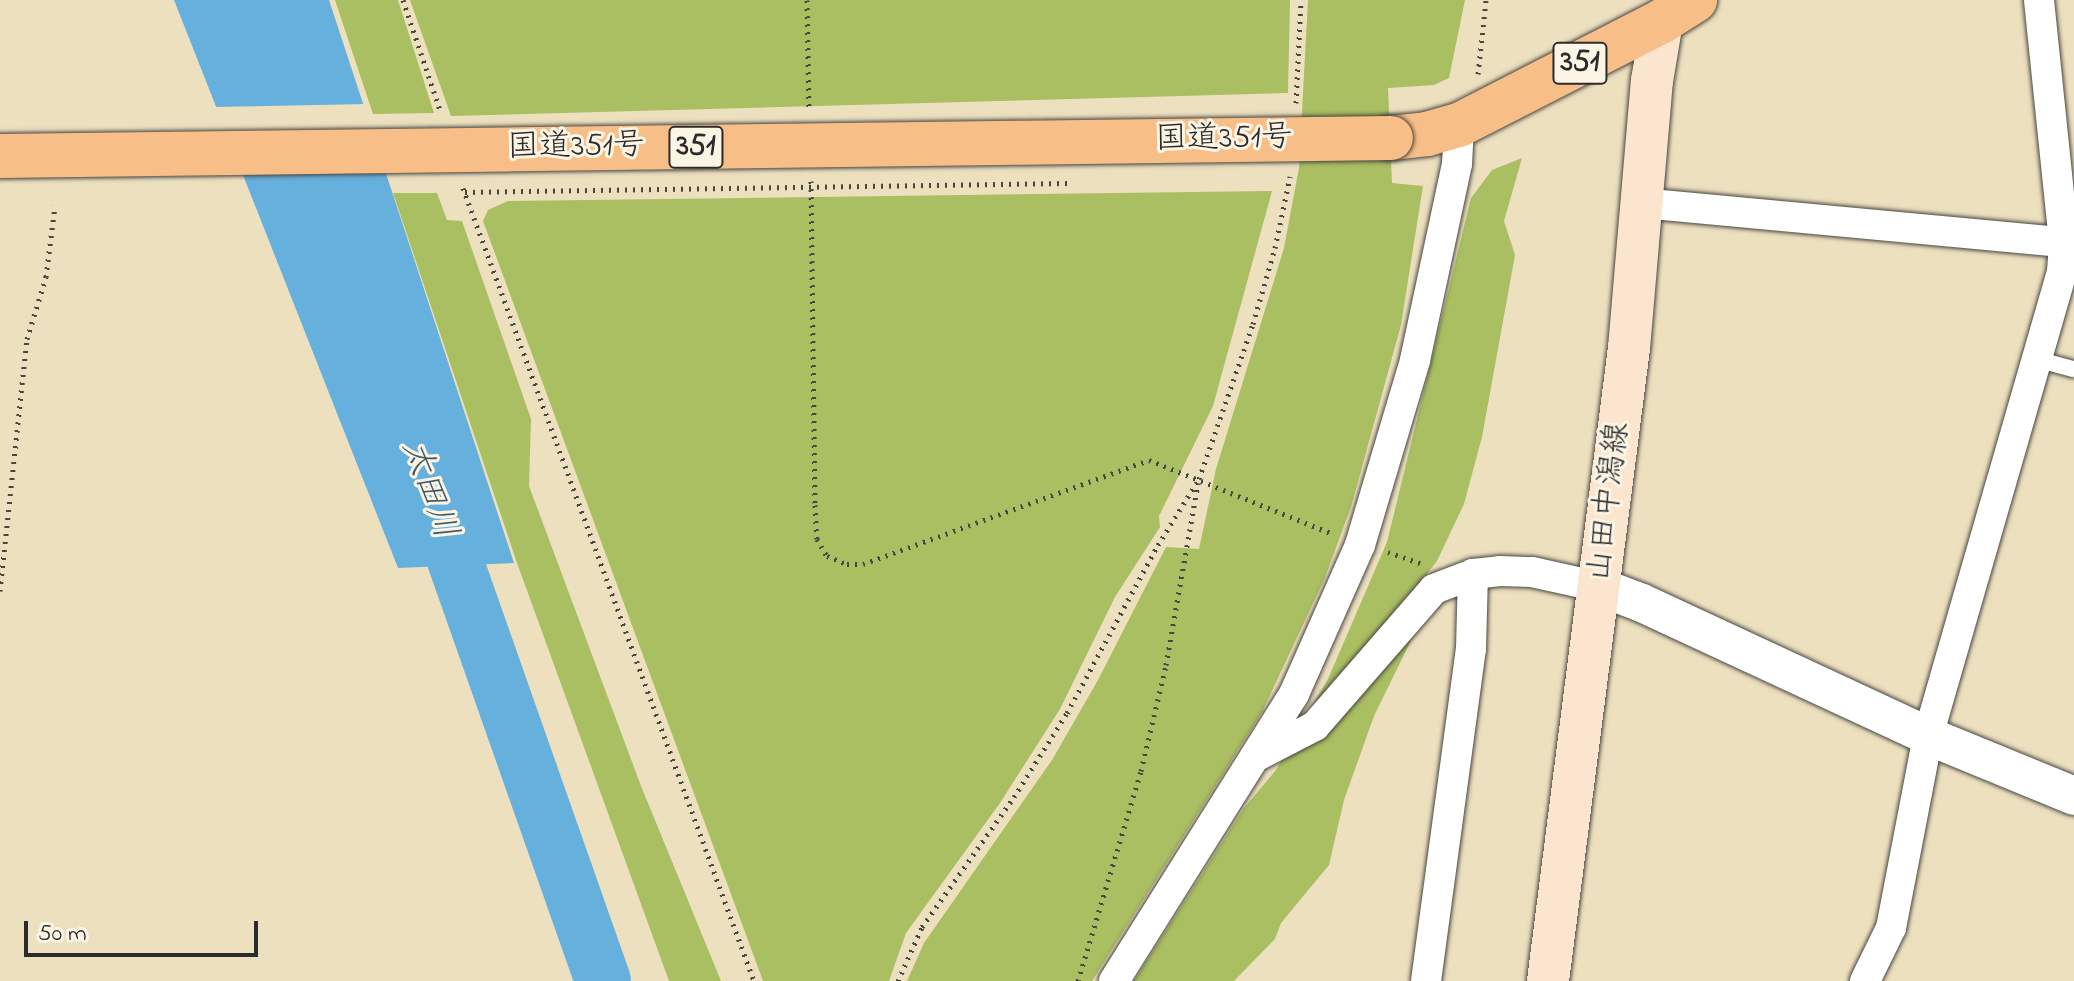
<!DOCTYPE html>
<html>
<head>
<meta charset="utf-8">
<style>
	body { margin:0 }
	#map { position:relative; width:2074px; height:981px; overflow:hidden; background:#ede0bf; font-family:"Indie Flower","Klee One",sans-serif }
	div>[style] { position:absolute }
	.green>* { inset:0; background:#aabe62 }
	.water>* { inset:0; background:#66b0de }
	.pier>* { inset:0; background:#ede0bf }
	.river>* { height:56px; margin:-28px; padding:0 28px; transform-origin:28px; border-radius:28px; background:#66b0de }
	.path>* { height:5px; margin-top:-2.5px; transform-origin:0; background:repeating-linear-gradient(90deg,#484641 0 2px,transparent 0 8px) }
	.roads { filter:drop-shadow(0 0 2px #484641) drop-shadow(0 0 2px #484641) }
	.service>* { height:16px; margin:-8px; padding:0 8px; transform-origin:8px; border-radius:8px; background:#fff }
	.minor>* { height:30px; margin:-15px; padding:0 15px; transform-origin:15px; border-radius:15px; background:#fff }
	.tertiary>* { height:38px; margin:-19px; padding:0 19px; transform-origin:19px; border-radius:19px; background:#fff }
	.secondary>* { height:42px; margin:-21px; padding:0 21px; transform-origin:21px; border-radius:21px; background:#fce5cf }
	.trunk>* { height:44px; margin:-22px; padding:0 22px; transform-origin:22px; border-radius:22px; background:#f7be87 }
	.bridges { filter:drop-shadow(0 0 2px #484641) drop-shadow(0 0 2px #484641) }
	.trunk-bridge>* { height:44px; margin:-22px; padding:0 22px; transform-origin:22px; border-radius:22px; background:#f7be87 }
	span { translate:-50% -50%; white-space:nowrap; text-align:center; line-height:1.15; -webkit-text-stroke:6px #fcf5e5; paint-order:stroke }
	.shield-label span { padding:2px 6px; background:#fcf5e5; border:2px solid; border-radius:6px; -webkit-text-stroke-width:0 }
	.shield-label { font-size:30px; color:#2b2b2b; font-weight:700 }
	.street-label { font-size:32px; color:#2b2b2b }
	.water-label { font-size:34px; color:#405a6a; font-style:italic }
	.scale { position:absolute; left:24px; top:921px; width:234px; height:36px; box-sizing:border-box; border:4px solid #2b2b2b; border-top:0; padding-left:10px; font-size:24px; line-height:28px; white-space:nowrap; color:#2b2b2b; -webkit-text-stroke:6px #fcf5e5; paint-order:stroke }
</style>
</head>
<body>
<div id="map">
	<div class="green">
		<div style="clip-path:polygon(335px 0,398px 0,434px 113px,373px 114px)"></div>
		<div style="clip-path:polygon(410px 0,1290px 0,1288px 93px,451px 116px)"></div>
		<div style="clip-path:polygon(1308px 0,1465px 0,1449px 78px,1434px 85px,1388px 88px,1392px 183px,1423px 186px,1401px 325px,1351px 507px,1324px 580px,1262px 712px,1092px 981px,907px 981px,924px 943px,1052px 760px,1098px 680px,1166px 547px,1199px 549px,1216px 469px,1284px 248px,1299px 168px)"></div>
		<div style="clip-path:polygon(1522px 158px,1504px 221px,1515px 255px,1482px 437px,1464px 504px,1437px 561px,1418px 585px,1424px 614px,1374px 716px,1344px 800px,1329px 865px,1281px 923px,1275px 939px,1234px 981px,1134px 981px,1244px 808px,1276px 770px,1328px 679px,1387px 542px,1471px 198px,1492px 170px)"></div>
		<div style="clip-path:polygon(1272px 191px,1213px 406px,1159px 516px,1160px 527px,1115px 597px,1060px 709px,1000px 803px,906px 933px,889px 981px,763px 981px,483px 221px,488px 210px,508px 201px)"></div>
		<div style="clip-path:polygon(393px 193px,437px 193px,447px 220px,462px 221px,531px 419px,529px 486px,641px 786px,721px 981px,669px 981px,517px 563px)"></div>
	</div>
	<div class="water">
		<div style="clip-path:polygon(174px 0,329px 0,514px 563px,398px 568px)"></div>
	</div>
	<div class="pier">
		<div style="clip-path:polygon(367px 104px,388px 166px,237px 169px,212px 107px)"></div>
	</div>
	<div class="river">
		<div style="left:431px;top:492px;width:518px;rotate:70.62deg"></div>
	</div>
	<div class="path">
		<div style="left:403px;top:0;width:119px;rotate:71.4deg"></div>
		<div style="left:807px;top:0;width:111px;rotate:89deg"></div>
		<div style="left:1478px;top:74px;width:74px;rotate:-83.8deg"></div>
		<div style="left:1296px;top:103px;width:103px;rotate:-87.2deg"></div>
		<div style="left:811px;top:181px;width:324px;rotate:89.3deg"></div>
		<div style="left:815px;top:505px;width:34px;rotate:87deg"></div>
		<div style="left:817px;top:539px;width:20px;rotate:60deg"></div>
		<div style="left:827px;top:556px;width:22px;rotate:22deg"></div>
		<div style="left:847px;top:564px;width:16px"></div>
		<div style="left:863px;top:564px;width:304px;rotate:-20deg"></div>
		<div style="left:1149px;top:460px;width:198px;rotate:21.9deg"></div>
		<div style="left:463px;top:188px;width:845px;rotate:69.85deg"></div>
		<div style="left:465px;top:192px;width:603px;rotate:-0.86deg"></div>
		<div style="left:1388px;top:552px;width:34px;rotate:19deg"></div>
		<div style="left:0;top:591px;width:253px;rotate:-83.9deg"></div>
		<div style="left:27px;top:339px;width:65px;rotate:-73deg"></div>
		<div style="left:46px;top:277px;width:72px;rotate:-82.8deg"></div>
		<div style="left:898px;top:981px;width:59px;rotate:-66deg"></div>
		<div style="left:922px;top:927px;width:159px;rotate:-54.7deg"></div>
		<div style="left:1014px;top:797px;width:99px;rotate:-57.8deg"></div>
		<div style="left:1067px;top:713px;width:191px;rotate:-61.6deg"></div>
		<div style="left:1158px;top:545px;width:78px;rotate:-58.2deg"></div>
		<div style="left:1199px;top:479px;width:164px;rotate:-70.8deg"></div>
		<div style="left:1253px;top:324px;width:79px;rotate:-73.9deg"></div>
		<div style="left:1275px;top:248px;width:73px;rotate:-78.1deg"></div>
		<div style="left:1078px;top:981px;width:219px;rotate:-73.3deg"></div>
		<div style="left:1141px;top:771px;width:109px;rotate:-76.7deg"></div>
		<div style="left:1166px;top:665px;width:185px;rotate:-80deg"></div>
	</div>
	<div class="roads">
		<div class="service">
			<div style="left:2036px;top:359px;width:39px;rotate:15deg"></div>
		</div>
		<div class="minor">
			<div style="left:1641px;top:203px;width:435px;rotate:5.3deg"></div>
			<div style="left:1259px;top:755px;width:63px;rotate:-27.4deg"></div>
			<div style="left:1315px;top:726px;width:181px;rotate:-49deg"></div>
			<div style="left:1434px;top:589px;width:42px;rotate:-21deg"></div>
			<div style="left:1473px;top:574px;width:27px;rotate:-6deg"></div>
			<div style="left:1500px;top:571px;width:32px;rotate:2deg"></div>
			<div style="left:1532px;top:572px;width:70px;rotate:12.4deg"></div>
			<div style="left:1114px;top:981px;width:339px;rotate:-57.9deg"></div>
			<div style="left:1294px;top:694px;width:163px;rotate:-66.1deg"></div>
			<div style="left:1360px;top:545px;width:193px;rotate:-73.4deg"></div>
			<div style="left:1415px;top:360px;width:200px;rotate:-77.9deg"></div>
			<div style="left:1457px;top:164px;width:39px;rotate:-87deg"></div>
			<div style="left:1426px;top:981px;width:335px;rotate:-82.3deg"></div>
			<div style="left:1471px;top:649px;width:75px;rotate:-88.5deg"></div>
			<div style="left:1865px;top:981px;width:59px;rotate:-63.9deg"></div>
			<div style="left:1891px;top:928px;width:196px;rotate:-79.1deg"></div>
			<div style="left:1928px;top:736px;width:483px;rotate:-73.9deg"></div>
			<div style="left:2062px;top:272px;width:30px;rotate:-86deg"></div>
			<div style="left:2064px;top:242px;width:243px;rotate:-95.9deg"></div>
		</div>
		<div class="tertiary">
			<div style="left:1600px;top:587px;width:45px;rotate:20.9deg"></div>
			<div style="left:1642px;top:603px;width:315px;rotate:24.9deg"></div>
			<div style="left:1928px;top:736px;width:158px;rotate:22.3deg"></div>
		</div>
		<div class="secondary">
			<div style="left:1548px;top:981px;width:638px;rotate:-82.71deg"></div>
			<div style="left:1629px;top:348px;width:268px;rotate:-85.1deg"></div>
			<div style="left:1652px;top:81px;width:61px;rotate:-80.5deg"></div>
		</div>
		<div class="trunk">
			<div style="left:1391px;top:138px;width:36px;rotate:-6deg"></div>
			<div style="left:1427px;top:134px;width:33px;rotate:-16deg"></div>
			<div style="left:1459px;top:125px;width:228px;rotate:-27.1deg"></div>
			<div style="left:1662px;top:21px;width:39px;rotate:-32deg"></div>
		</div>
	</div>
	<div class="bridges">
		<div class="trunk-bridge">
			<div style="left:0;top:156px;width:1391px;rotate:-0.74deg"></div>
		</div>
	</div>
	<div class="shield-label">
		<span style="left:1580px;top:63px">351</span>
		<span style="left:696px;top:147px">351</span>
	</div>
	<div class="street-label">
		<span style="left:1224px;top:140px;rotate:-1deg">国道351号</span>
		<span style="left:576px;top:148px;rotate:-1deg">国道351号</span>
		<span style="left:1610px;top:502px;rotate:-83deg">山田中潟線</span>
	</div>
	<div class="water-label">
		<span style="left:428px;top:490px;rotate:70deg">太田川</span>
	</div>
	<div class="scale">50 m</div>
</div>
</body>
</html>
